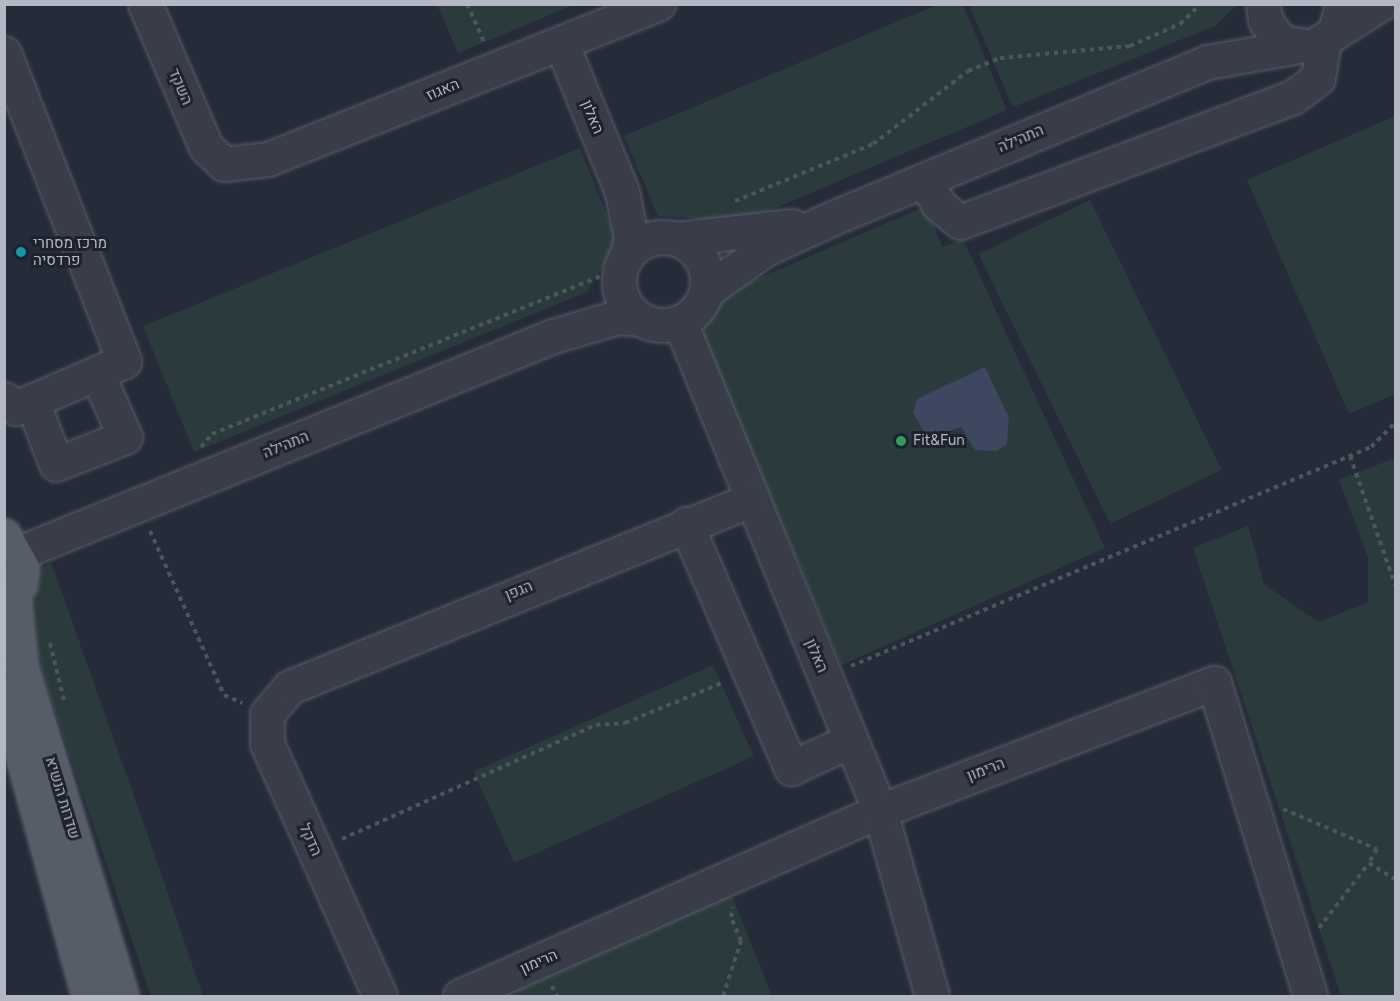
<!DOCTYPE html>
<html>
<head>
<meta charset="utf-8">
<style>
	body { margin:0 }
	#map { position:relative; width:1400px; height:1001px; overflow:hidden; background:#252b38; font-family:Figtree,Heebo,sans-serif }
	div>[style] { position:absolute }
	.green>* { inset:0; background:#2b3b3d; transform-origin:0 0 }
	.water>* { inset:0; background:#3d475f }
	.path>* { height:4px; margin-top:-2px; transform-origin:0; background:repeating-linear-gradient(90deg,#49565b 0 4.5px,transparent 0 9px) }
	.roads { filter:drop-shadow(0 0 2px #575b67) drop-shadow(0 0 2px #575b67) }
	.minor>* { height:33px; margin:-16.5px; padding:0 16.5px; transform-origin:16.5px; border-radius:16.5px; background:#383d49 }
	.minor>.ring { margin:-16.5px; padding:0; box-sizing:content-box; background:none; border:33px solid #383d49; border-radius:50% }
	.major>* { height:33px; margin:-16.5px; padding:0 16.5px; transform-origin:16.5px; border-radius:16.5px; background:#575c69 }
	.dots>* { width:16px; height:16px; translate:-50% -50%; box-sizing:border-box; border:3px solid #1e222e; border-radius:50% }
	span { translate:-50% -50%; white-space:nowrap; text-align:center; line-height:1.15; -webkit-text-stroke:6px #1e222e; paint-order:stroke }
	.street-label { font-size:15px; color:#b4b8c4 }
	.poi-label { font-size:15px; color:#b4b8c4 }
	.left { translate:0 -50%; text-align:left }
	.frame { position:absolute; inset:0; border:6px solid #b4b8c4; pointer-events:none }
</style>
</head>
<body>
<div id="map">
	<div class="green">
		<div style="clip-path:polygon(437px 5px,574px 5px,458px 53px)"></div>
		<div style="clip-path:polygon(937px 5px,963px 5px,1007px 110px,744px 221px,658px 216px,624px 136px)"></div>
		<div style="clip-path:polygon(969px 5px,1237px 5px,1215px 26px,1013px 107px)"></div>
		<div style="clip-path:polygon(1395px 116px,1395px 394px,1349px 414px,1247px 180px)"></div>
		<div style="clip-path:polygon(580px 148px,618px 243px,587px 292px,194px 452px,143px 326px)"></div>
		<div style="left:1090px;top:200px;width:300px;height:124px;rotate:64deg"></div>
		<div style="clip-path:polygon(926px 206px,942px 247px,963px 239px,1105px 548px,841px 665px,702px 333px,715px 300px,731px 290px)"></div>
		<div style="clip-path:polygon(1395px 458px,1395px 995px,1341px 996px,1193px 548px,1248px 526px,1264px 584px,1318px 622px,1368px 602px,1368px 557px,1339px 480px)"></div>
		<div style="clip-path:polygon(51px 562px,146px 830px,203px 996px,151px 996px,31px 641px,26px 604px,34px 576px)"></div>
		<div style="left:713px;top:665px;width:100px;height:262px;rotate:66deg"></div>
		<div style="clip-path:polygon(731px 893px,772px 996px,508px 996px,507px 992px)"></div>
	</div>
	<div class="water">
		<div style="clip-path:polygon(985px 367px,1009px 418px,1007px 444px,997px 451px,975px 450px,961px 427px,928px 438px,913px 413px,917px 399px)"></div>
	</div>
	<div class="path">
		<div style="left:467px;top:4px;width:42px;rotate:65.9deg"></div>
		<div style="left:735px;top:201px;width:149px;rotate:-22.4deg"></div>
		<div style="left:873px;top:144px;width:120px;rotate:-37.5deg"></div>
		<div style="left:968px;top:71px;width:35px;rotate:-22deg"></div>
		<div style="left:1000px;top:58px;width:131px;rotate:-5.3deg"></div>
		<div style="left:1130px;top:46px;width:55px;rotate:-23.7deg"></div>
		<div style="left:1180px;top:24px;width:29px;rotate:-44deg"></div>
		<div style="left:201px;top:447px;width:17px;rotate:-50deg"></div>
		<div style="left:212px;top:434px;width:425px;rotate:-22.1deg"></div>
		<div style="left:1350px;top:456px;width:139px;rotate:70.7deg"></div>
		<div style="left:150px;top:531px;width:180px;rotate:65.7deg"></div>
		<div style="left:224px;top:695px;width:20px;rotate:24deg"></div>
		<div style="left:50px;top:643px;width:59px;rotate:76.2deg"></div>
		<div style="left:851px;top:666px;width:564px;rotate:-22.84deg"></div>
		<div style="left:1371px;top:447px;width:35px;rotate:-45deg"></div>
		<div style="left:1283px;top:809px;width:102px;rotate:23.1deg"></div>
		<div style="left:1377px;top:849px;width:16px;rotate:120deg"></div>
		<div style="left:342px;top:839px;width:278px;rotate:-24.2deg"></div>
		<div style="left:596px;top:725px;width:29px;rotate:-4deg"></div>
		<div style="left:625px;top:723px;width:107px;rotate:-22.5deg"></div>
		<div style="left:1319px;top:928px;width:82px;rotate:-52.4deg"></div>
		<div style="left:1369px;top:863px;width:32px;rotate:32deg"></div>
		<div style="left:552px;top:986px;width:11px;rotate:63deg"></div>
		<div style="left:723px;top:996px;width:58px;rotate:-71.9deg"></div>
		<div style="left:741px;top:941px;width:26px;rotate:-113deg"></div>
		<div style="left:731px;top:917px;width:10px;rotate:-79deg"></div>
	</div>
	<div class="roads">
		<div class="minor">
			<div style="left:145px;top:4px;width:155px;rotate:66.9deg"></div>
			<div style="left:206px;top:147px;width:25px;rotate:43deg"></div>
			<div style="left:224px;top:164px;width:44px;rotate:-6.5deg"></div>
			<div style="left:268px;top:159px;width:420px;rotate:-21.7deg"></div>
			<div style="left:1263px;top:4px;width:16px;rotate:83deg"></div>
			<div style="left:1265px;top:20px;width:27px;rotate:54deg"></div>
			<div style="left:1281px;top:42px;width:30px;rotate:9deg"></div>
			<div style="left:1311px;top:47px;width:27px;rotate:-31deg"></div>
			<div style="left:1334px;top:33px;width:30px;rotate:-73deg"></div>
			<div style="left:1334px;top:33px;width:54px;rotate:-32.2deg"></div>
			<div style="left:561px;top:43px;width:161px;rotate:67.7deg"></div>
			<div style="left:622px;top:192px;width:47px;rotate:78.9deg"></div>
			<div style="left:631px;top:238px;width:17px;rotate:103deg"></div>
			<div style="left:4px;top:53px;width:331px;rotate:68.7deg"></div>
			<div style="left:124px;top:361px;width:118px;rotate:156.5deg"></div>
			<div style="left:16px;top:408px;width:15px;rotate:-143deg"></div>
			<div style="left:924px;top:180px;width:29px;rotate:59deg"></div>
			<div style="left:939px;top:205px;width:27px;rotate:39deg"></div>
			<div style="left:960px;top:222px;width:356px;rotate:-20.6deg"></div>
			<div style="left:1293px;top:97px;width:31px;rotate:-37deg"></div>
			<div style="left:1318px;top:78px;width:36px;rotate:-81deg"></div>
			<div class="ring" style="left:619px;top:237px;width:55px;height:55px"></div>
			<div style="left:676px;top:239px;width:117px;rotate:-6.4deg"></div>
			<div style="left:706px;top:291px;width:72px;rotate:-35.4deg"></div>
			<div style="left:765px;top:249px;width:77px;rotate:-24.6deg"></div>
			<div style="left:835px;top:217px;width:403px;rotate:-22.6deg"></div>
			<div style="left:1207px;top:62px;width:88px;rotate:-9.8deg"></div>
			<div style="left:680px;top:322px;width:528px;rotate:67.76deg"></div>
			<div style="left:880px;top:811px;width:192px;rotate:74.3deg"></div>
			<div style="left:32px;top:401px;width:67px;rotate:69.1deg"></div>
			<div style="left:56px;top:464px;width:74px;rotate:-21.4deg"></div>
			<div style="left:125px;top:437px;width:70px;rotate:-113.6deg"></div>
			<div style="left:686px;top:524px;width:266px;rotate:66.7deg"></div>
			<div style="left:791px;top:768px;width:66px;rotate:-25deg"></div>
			<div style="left:19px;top:553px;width:576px;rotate:-22.12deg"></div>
			<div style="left:553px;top:336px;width:68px;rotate:-16.3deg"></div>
			<div style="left:618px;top:317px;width:22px;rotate:5deg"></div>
			<div style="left:380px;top:996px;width:277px;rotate:-114.1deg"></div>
			<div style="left:267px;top:743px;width:29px;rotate:-90deg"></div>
			<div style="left:267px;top:714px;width:35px;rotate:-50deg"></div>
			<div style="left:290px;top:687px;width:497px;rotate:-22.1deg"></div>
			<div style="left:460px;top:996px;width:459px;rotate:-23.8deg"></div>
			<div style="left:880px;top:811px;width:358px;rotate:-21deg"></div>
			<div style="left:1214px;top:683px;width:327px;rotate:72.9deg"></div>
		</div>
		<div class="major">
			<div style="left:4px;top:535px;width:38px;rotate:61deg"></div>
			<div style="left:22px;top:568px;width:16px;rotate:97deg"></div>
			<div style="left:20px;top:584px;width:29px;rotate:124deg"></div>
			<div style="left:14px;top:598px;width:68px;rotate:84.1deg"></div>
			<div style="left:21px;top:666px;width:345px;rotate:73deg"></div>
			<div style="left:4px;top:690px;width:317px;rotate:74.6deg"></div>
		</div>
	</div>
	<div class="dots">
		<div style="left:21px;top:252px;background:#0f9aa8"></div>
		<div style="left:901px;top:441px;background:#2e9e5b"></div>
	</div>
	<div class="street-label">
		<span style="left:180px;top:87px;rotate:67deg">השקד</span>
		<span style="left:443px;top:90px;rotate:-22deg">האגוז</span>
		<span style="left:592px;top:117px;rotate:68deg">האלון</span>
		<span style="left:1021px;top:139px;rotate:-23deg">התהילה</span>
		<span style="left:286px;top:445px;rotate:-22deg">התהילה</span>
		<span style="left:519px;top:591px;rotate:-22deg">הגפן</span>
		<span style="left:816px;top:656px;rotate:67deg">האלון</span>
		<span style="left:986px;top:770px;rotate:-21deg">הרימון</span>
		<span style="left:62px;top:798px;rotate:73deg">שדרות הנשיא</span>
		<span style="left:310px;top:840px;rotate:66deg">הדקל</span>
		<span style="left:539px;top:962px;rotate:-24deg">הרימון</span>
	</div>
	<div class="poi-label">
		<span class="left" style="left:33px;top:252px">מרכז מסחרי<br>פרדסיה</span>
		<span class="left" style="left:913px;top:441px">Fit&amp;Fun</span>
	</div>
	<div class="frame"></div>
</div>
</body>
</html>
